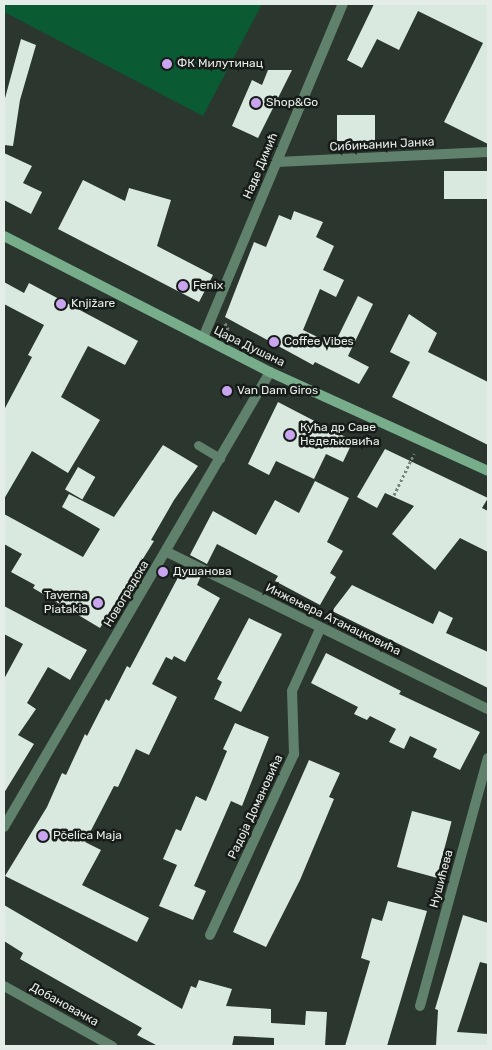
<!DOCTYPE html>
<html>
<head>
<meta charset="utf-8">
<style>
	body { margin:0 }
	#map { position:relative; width:492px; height:1050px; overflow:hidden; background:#2a362e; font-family:Rubik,sans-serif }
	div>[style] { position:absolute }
	.green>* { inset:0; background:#0a5a34 }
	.building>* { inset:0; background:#dae9df; transform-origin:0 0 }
	.path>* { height:3px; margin-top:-1.5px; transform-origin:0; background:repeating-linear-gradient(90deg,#78837c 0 2.5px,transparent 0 5px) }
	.service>* { height:9px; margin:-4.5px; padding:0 4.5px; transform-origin:4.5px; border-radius:4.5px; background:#60816c }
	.minor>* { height:10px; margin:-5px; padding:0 5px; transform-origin:5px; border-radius:5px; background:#60816c }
	.secondary>* { height:10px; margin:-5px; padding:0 5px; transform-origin:5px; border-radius:5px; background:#78ad8b }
	.dots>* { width:14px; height:14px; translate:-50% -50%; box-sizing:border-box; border:2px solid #171c19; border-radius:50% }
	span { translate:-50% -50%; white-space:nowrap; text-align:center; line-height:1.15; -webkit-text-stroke:5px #171c19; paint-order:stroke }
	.poi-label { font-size:12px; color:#e5ede8 }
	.left { translate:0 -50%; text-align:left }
	.right { translate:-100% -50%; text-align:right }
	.street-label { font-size:12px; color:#e5ede8 }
	.frame { position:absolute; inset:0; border:5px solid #e5ede8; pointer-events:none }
</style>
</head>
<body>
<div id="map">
	<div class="green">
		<div style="clip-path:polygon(4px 4px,262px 4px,203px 116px,4px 12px)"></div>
	</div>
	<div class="building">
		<div style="clip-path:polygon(374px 4px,488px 4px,488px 144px,444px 122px,483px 43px,418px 11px,399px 50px,377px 39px,362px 68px,347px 60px)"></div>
		<div style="clip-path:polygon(21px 39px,36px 45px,20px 100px,13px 146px,4px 145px,4px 102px)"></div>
		<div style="clip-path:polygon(268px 70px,292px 70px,258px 138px,232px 126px,252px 80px,262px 85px)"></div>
		<div style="left:375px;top:115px;width:26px;height:38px;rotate:90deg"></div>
		<div style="clip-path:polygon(4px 153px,32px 166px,23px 183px,42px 192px,31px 214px,4px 200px)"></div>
		<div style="left:488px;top:171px;width:28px;height:44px;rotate:90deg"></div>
		<div style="clip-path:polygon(83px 180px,125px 201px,129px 188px,171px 200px,157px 246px,213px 275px,199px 302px,58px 229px)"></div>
		<div style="clip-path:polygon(294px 211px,323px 222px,316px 237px,334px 246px,323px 270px,344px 280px,336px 297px,320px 289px,303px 330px,334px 345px,358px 296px,373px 304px,348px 356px,369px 367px,359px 384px,315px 362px,313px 365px,225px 317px,254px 242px,266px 247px,279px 215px,291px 220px)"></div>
		<div style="clip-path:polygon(4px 282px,24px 293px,29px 283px,138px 341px,125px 365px,88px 346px,61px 397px,100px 420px,68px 473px,32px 451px,4px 499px,4px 410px,32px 357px,28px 355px,44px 325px,4px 304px)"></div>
		<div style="clip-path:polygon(409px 314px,437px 333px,428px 352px,488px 382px,488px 445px,392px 397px,410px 362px,390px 352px)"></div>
		<div style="clip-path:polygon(278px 402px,353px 441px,343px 462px,326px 454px,314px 479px,276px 461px,269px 475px,248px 464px)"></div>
		<div style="clip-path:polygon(163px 445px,198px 466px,174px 500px,151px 540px,154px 541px,100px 628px,33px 588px,35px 585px,11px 572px,22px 554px,4px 544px,4px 514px,83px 557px,100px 529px,62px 507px,69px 494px,114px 517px)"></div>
		<div style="clip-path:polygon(385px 449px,488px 498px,482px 508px,488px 511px,488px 552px,460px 538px,435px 570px,392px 534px,414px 506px,385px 493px,377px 508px,357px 497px)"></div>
		<div style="left:78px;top:467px;width:20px;height:26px;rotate:30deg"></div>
		<div style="clip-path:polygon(315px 481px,349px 498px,327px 542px,343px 551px,330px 573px,336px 577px,320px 605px,275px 581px,278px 576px,217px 544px,207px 564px,190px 555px,213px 511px,256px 535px,275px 500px,299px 513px)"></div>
		<div style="clip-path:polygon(183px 568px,201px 576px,197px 585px,220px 598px,185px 662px,174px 656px,172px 660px,166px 657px,152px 684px,177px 697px,149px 755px,136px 749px,118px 787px,114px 786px,85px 842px,101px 850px,82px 885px,149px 918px,137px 942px,5px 876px,47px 807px,62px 773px,66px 775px,85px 734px,87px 736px,106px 699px,109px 701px,127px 666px,130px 668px)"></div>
		<div style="clip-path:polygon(352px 585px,433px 624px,439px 611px,453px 618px,446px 633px,488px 652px,488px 688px,332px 611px)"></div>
		<div style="clip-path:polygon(4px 606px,87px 650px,70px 680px,48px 667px,27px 703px,36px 709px,18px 735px,34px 744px,4px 793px,4px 679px,23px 644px,4px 634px)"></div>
		<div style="clip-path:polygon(249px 618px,282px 634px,241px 712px,214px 699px,222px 682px,217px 679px)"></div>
		<div style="clip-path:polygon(326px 653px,401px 691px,399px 694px,480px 732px,460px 770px,433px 757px,437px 749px,410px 736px,404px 749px,389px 742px,396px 729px,370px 716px,367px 720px,354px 714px,358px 707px,311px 683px)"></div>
		<div style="clip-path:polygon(235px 723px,269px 737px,242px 806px,231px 801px,194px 886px,206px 891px,193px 920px,159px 906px,177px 865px,163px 859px,176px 829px,181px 831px,196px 796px,206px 801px,227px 751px,223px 749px)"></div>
		<div style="clip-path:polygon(309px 760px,340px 773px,329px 797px,334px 799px,300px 880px,266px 947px,233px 932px)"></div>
		<div style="left:412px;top:811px;width:41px;height:58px;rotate:15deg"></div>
		<div style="clip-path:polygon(388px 901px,427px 911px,418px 942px,387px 1046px,345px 1046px,370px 961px,361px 958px,372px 918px,382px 921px)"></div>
		<div style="clip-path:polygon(4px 905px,182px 1009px,191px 986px,196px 988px,199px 980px,232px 989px,226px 1006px,271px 1009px,271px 1023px,305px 1025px,306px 1011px,327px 1012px,325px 1046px,274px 1046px,274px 1038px,234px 1036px,232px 1046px,156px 1045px,137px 1035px,142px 1028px,20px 959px,23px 953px,4px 941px)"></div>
		<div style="clip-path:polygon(463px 915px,488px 923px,488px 964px,480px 962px,457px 1032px,488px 1034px,488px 1046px,436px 1046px,438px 1010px,435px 1009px)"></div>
	</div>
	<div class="path">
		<div style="left:225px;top:323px;width:7px;rotate:63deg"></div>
		<div style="left:228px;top:329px;width:7px;rotate:117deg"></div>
		<div style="left:394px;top:495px;width:46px;rotate:-64deg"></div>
	</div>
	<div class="service">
		<div style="left:198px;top:445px;width:26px;rotate:31deg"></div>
	</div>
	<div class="minor">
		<div style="left:277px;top:162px;width:211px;rotate:-2.7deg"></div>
		<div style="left:203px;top:338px;width:362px;rotate:-67.3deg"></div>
		<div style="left:167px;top:552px;width:357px;rotate:26.1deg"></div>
		<div style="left:4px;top:827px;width:527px;rotate:-59.69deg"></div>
		<div style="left:210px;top:935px;width:200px;rotate:-65.1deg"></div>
		<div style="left:294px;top:754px;width:63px;rotate:-91.8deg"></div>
		<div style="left:292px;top:691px;width:68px;rotate:-65.7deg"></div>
		<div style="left:4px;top:986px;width:124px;rotate:29.1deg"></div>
		<div style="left:420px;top:1006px;width:257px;rotate:-74.7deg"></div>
	</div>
	<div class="secondary">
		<div style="left:4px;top:236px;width:299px;rotate:27.1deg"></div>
		<div style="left:270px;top:372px;width:239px;rotate:24.4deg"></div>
	</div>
	<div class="dots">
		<div style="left:167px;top:64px;background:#c8a5ee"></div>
		<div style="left:256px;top:103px;background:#c8a5ee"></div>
		<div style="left:183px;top:286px;background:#c8a5ee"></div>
		<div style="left:61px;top:304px;background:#c8a5ee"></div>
		<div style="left:274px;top:342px;background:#c8a5ee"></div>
		<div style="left:227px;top:391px;background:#c8a5ee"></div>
		<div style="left:290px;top:435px;background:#c8a5ee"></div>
		<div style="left:163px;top:572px;background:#c8a5ee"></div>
		<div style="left:98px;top:603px;background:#c8a5ee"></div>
		<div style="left:43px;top:836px;background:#c8a5ee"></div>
	</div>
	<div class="poi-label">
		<span class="left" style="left:177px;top:64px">ФК Милутинац</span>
		<span class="left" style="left:266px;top:103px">Shop&amp;Go</span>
		<span class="left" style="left:193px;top:286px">Fenix</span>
		<span class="left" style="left:71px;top:304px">Knjižare</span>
		<span class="left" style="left:284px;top:342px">Coffee Vibes</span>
		<span class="left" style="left:237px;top:391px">Van Dam Giros</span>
		<span class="left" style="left:300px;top:435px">Кућа др Саве<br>Недељковића</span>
		<span class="left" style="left:173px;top:572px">Душанова</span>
		<span class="right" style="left:88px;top:603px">Taverna<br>Piatakia</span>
		<span class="left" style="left:53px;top:836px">Pčelica Maja</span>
	</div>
	<div class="street-label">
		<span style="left:382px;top:145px;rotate:-3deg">Сибињанин Јанка</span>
		<span style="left:261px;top:166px;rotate:-67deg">Наде Димић</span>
		<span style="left:249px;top:347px;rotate:26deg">Цара Душана</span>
		<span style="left:127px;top:594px;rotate:-59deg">Новоградска</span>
		<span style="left:333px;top:620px;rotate:26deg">Инжењера Атанацковића</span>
		<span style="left:256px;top:807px;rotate:-65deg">Радоја Домановића</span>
		<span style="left:442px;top:879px;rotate:-75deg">Нушићева</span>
		<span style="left:64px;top:1005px;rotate:29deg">Добановачка</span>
	</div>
	<div class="frame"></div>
</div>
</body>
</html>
